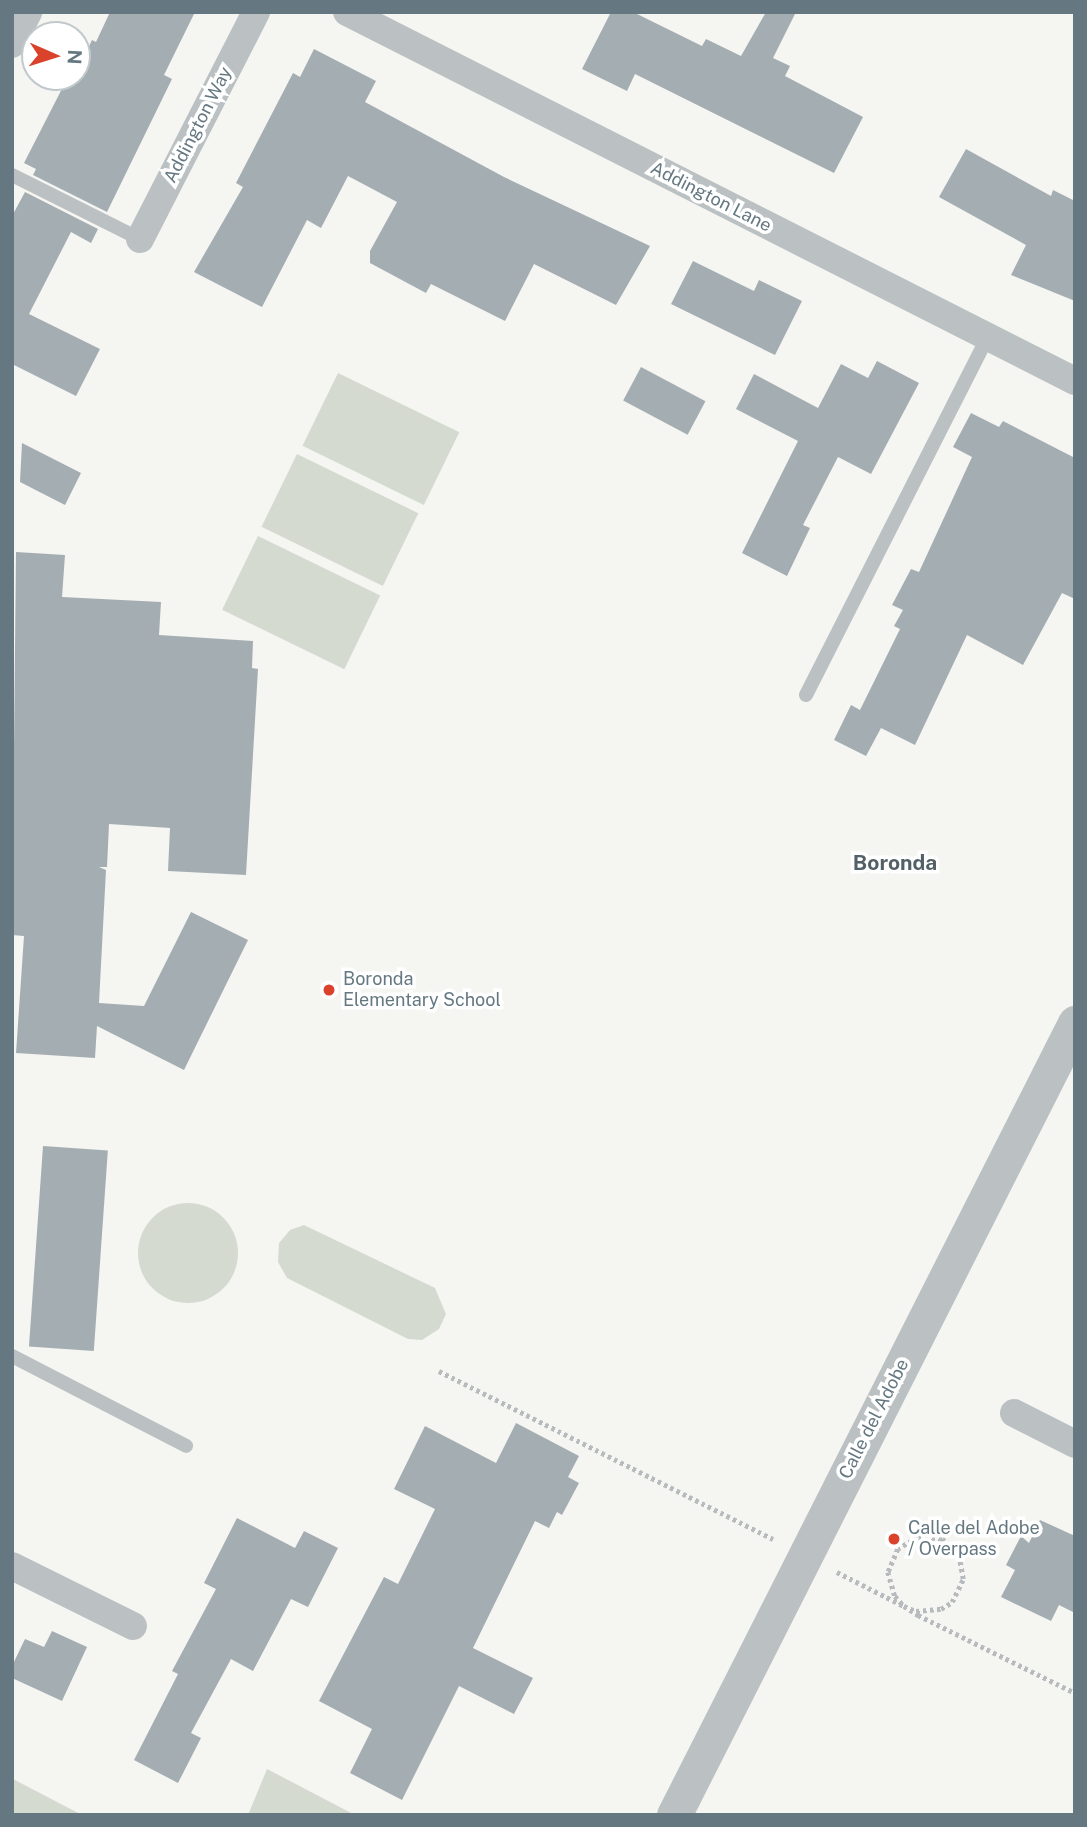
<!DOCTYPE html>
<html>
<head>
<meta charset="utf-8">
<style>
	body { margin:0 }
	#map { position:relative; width:1087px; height:1827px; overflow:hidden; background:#f5f5f1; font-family:"Public Sans",sans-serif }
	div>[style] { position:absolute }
	.green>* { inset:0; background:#d5dad1; transform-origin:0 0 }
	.round { border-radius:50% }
	.building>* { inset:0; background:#a4aeb2; transform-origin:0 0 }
	.path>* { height:4.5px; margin-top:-2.25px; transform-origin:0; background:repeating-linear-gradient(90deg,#b8bbbd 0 3.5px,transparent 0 7px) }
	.service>* { height:14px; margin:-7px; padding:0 7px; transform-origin:7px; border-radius:7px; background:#bbc1c3 }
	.minor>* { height:28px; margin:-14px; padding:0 14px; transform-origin:14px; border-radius:14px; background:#bbc1c3 }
	.tertiary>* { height:35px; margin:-17.5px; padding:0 17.5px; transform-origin:17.5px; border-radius:17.5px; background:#bbc1c3 }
	.dots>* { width:19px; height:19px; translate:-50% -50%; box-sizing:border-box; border:4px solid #fff; border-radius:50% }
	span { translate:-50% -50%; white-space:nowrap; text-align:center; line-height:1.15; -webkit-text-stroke:7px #fff; paint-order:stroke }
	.street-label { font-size:18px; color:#657881 }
	.poi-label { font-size:18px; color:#657881 }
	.left { translate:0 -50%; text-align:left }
	.quarter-label { font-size:21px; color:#536067; font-weight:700 }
	.frame { position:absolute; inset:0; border:14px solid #657881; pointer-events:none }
	.north { position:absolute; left:21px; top:21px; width:70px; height:70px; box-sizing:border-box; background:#fff; border:2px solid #c1c9cd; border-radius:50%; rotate:93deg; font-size:19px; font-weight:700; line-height:28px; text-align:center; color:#657881 }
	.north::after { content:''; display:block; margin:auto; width:24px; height:32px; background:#da422c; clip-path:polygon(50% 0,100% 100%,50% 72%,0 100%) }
</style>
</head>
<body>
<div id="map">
	<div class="green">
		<div style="left:338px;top:373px;width:135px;height:81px;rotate:26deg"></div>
		<div style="left:297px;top:454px;width:135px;height:81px;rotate:26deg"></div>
		<div style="left:258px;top:536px;width:136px;height:82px;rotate:26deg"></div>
		<div class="round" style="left:138px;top:1203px;width:100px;height:100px"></div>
		<div style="clip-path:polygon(304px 1225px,435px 1288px,446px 1314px,439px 1329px,422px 1340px,408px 1339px,287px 1278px,278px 1262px,279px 1243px,290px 1230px)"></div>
		<div style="clip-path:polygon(267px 1769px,355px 1815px,248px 1815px)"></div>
		<div style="clip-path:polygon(13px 1779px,82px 1815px,12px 1815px)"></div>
	</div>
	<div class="building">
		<div style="clip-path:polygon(110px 12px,195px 12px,164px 75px,172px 79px,107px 212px,33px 175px,36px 169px,24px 163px,68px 77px,77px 77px,79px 54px,84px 57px,92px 40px,96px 42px)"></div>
		<div style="clip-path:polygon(611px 12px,633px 12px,702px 46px,706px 39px,741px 56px,766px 12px,796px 12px,773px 58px,790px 66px,785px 76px,863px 117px,834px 173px,635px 74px,627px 91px,582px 69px)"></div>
		<div style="clip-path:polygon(314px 49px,376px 81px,365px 102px,504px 177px,650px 246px,616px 305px,534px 264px,505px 321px,431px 284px,426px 293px,370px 263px,370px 251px,397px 202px,348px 176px,321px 228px,307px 220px,262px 307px,194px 272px,243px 187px,236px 183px,293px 73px,300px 77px)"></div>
		<div style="clip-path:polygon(966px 149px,1051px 196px,1053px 190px,1075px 201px,1075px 301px,1011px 275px,1026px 245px,939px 197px)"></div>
		<div style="clip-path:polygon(25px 192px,98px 229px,91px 243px,71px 232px,29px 314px,100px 349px,76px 396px,12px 364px,12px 216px)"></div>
		<div style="clip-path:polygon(693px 261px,754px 291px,759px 280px,802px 301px,775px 355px,671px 304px)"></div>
		<div style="clip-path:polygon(877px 361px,919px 383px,871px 474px,838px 457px,803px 525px,810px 528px,787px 576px,742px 553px,798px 441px,736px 409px,754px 374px,818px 408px,841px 364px,868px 378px)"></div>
		<div style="left:641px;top:367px;width:73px;height:38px;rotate:28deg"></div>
		<div style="clip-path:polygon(971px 413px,999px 427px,1003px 421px,1075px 458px,1075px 599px,1062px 593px,1023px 665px,967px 635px,915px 745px,881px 728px,866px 756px,834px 740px,851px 705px,860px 710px,900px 629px,894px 626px,903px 610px,892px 605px,911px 569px,919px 572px,972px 457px,953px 447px)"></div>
		<div style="clip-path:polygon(22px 443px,81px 473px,65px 505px,20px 482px)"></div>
		<div style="clip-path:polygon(16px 552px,65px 555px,62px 597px,161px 602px,159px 635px,253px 641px,252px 668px,258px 669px,246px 875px,168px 871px,170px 828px,109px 824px,107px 867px,99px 867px,106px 870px,99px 1003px,144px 1006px,191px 912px,248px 940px,184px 1070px,97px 1026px,95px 1058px,16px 1053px,24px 936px,12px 935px)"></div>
		<div style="left:43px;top:1146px;width:65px;height:201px;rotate:4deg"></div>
		<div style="clip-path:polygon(516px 1423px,579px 1456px,568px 1477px,579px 1483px,562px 1515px,557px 1512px,549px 1528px,535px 1521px,473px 1648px,533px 1678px,514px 1714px,459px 1686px,402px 1800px,350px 1773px,372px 1729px,319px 1701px,384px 1577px,398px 1584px,435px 1509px,394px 1489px,425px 1426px,496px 1463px)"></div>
		<div style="clip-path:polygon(237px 1518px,295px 1548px,304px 1531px,338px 1548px,308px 1607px,291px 1599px,253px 1671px,231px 1659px,191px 1733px,201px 1738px,178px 1783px,134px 1760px,178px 1674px,172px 1671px,216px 1589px,204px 1583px)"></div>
		<div style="clip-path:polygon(1040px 1520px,1075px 1536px,1075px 1613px,1059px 1605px,1051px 1621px,1001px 1597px,1015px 1570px,1006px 1565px,1021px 1536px,1029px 1543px)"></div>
		<div style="clip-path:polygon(52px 1631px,87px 1647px,62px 1701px,12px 1678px,12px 1666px,25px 1639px,44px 1647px)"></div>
	</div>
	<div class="path">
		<div style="left:439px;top:1371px;width:374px;rotate:26.7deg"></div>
		<div style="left:837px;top:1572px;width:75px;rotate:26.9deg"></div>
		<div style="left:904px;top:1606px;width:13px;rotate:23deg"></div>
		<div style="left:916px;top:1611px;width:25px;rotate:-5deg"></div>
		<div style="left:941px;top:1609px;width:13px;rotate:-32deg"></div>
		<div style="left:952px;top:1602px;width:25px;rotate:-64deg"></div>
		<div style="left:963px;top:1579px;width:23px;rotate:-100deg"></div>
		<div style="left:959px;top:1556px;width:24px;rotate:-135deg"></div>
		<div style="left:942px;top:1539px;width:24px;rotate:-175deg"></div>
		<div style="left:918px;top:1537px;width:23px;rotate:149deg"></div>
		<div style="left:898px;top:1549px;width:25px;rotate:113deg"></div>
		<div style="left:888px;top:1572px;width:25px;rotate:74deg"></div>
		<div style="left:895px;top:1596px;width:13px;rotate:48deg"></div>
		<div style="left:904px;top:1606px;width:17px;rotate:33deg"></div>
		<div style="left:918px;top:1615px;width:175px;rotate:26.4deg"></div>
	</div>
	<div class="service">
		<div style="left:12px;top:175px;width:143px;rotate:26.6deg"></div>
		<div style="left:806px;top:695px;width:402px;rotate:-63.1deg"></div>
		<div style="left:12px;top:1356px;width:196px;rotate:27.3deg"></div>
	</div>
	<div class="minor">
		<div style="left:347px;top:12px;width:816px;rotate:26.88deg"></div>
		<div style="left:12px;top:44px;width:36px;rotate:-63deg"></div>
		<div style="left:140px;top:239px;width:255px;rotate:-62.9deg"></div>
		<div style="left:1014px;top:1413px;width:68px;rotate:26.9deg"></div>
		<div style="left:12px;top:1566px;width:135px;rotate:26.4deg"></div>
	</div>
	<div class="tertiary">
		<div style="left:674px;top:1815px;width:888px;rotate:-63.15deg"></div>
	</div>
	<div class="dots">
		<div style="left:329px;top:990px;background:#da422c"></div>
		<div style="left:894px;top:1539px;background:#da422c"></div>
	</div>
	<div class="street-label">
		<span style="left:198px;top:125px;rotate:-63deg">Addington Way</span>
		<span style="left:711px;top:197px;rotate:27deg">Addington Lane</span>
		<span style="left:874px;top:1419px;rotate:-63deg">Calle del Adobe</span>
	</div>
	<div class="poi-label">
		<span class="left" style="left:343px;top:990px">Boronda<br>Elementary School</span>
		<span class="left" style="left:908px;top:1539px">Calle del Adobe<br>/ Overpass</span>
	</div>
	<div class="quarter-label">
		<span style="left:895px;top:863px">Boronda</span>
	</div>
	<div class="frame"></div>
	<div class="north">N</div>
</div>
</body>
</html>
